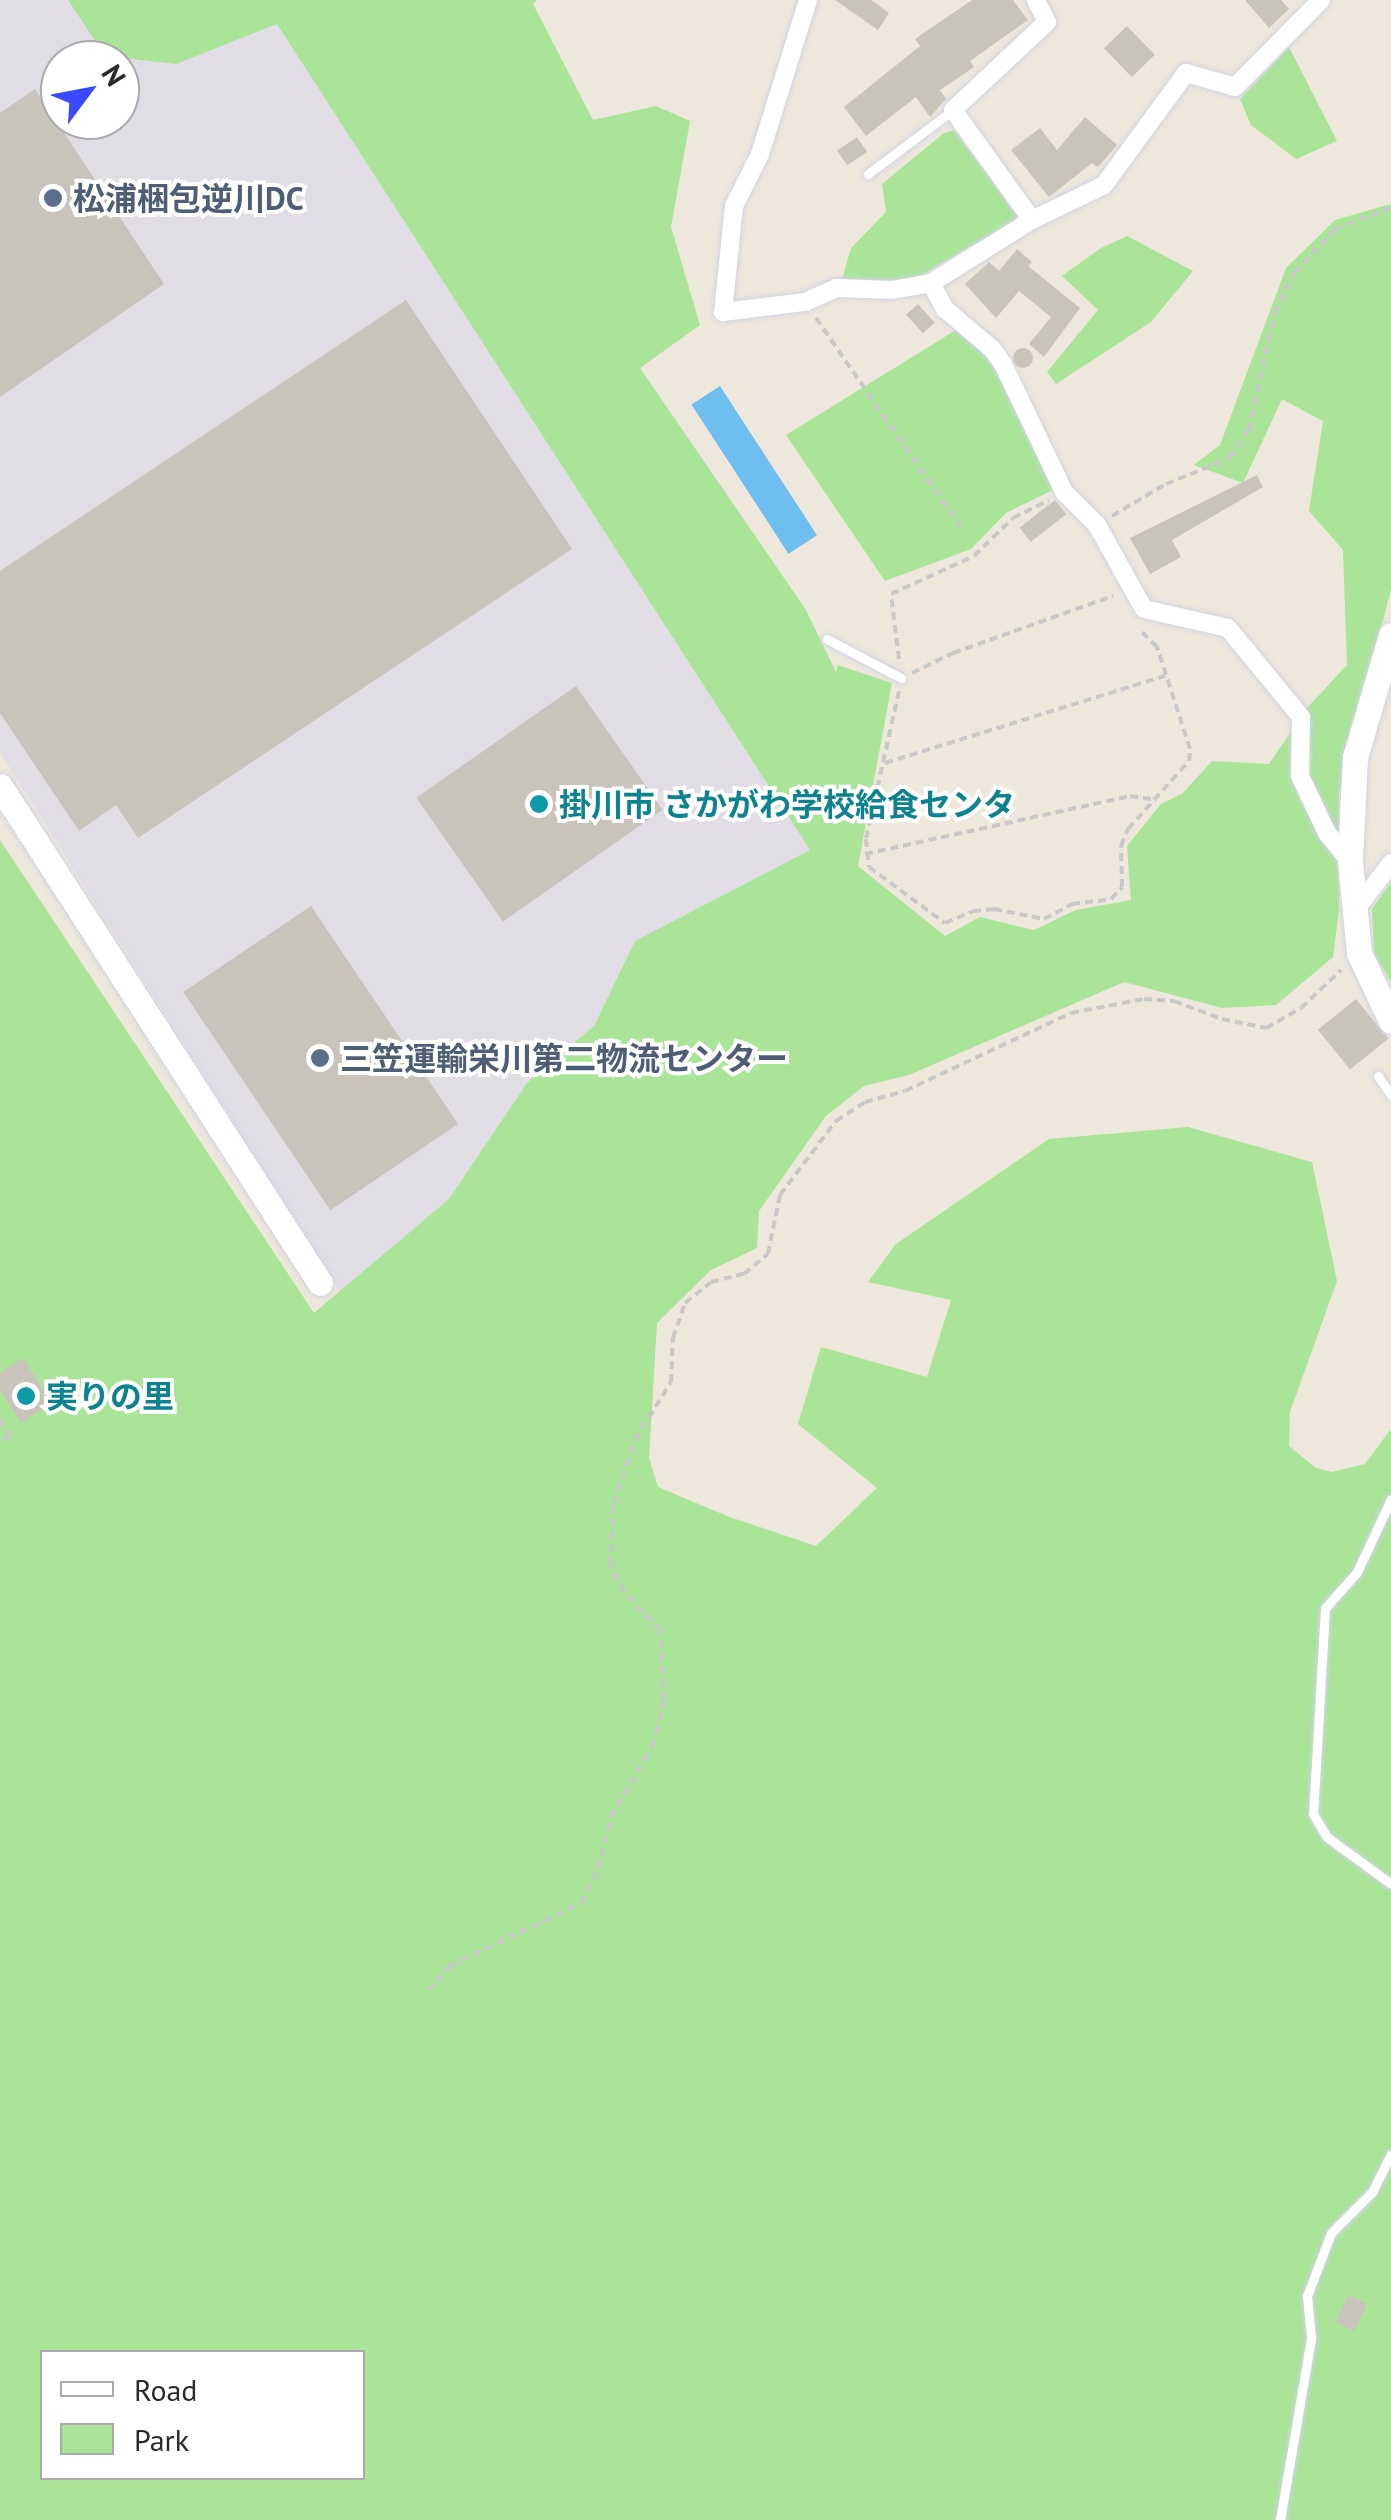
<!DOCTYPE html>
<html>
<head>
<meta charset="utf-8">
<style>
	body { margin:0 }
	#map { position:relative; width:1391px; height:2520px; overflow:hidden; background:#ede7dc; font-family:"PT Sans","Noto Sans JP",sans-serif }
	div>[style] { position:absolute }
	.industrial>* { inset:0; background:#e0dde5 }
	.green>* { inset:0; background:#a9e498 }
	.water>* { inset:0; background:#6ebff0; transform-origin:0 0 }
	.building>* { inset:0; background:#c8c4bc; transform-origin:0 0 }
	.round { border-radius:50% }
	.path>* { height:4px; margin-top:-2px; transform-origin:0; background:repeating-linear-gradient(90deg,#c8c8c8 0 8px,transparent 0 13px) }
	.roads { filter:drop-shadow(0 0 2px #d1d3e3) drop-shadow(0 0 2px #d1d3e3) }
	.lane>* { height:9px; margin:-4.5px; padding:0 4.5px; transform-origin:4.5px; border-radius:4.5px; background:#fff }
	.street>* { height:18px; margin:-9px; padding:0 9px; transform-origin:9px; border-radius:9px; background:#fff }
	.secondary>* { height:25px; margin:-12.5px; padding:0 12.5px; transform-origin:12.5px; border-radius:12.5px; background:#fff }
	.dots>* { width:28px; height:28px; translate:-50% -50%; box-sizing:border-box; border:5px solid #fff; border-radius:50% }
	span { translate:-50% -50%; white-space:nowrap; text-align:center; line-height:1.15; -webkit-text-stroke:8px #fff; paint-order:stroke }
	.service-label { font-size:32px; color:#4e5e75; font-weight:700 }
	.left { translate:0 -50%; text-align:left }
	.culture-label { font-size:32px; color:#0d838f; font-weight:700 }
	.legend { position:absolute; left:40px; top:2350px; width:325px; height:130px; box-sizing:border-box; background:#fff; border:2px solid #aaa; margin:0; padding:12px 18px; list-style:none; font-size:30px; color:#2a2a2a }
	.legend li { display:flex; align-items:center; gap:20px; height:50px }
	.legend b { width:50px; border:2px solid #aaa }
	.north { position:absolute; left:40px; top:40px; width:100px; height:100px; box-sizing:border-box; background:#fff; border:2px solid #aaa; border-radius:50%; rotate:58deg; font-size:28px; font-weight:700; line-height:40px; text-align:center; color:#2a2a2a }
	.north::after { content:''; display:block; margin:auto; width:35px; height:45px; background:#3a49fc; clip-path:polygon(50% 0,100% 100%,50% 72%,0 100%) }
</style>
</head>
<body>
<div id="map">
	<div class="industrial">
		<div style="clip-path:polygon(evenodd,0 0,68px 0,105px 56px,175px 64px,277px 23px,810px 850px,635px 941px,594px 1026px,527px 1083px,449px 1199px,341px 1293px,0 752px,0 0,60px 60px,120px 60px,120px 120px,60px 120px,60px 60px)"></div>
	</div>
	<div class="green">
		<div style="clip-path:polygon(evenodd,68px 0,537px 0,533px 4px,593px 120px,656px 106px,690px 121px,671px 227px,700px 325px,640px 368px,806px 610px,836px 672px,838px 665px,892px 683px,858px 866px,945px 936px,980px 917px,1034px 930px,1076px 910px,1131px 900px,1127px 846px,1161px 804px,1182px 794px,1212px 761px,1269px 764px,1308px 707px,1347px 665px,1343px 550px,1309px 511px,1323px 421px,1282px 399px,1243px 483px,1194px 465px,1220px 445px,1286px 268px,1335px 220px,1391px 204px,1391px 589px,1339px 794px,1339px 910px,1333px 957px,1276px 1005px,1222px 1008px,1124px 982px,909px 1075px,864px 1086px,826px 1116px,759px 1211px,757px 1248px,711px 1270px,657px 1323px,649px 1458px,658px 1487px,727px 1516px,816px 1546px,877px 1488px,798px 1424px,821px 1347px,927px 1377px,951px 1300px,868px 1282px,896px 1244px,1049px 1139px,1188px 1127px,1312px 1162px,1337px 1281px,1290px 1412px,1289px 1446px,1316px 1468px,1332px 1472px,1365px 1464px,1391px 1429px,1391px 2520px,0 2520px,0 840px,314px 1313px,449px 1199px,527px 1083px,594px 1026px,635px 941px,810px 850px,277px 24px,176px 64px,105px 56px,68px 0,42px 2352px,362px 2352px,362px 2478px,42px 2478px,42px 2352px)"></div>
		<div style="clip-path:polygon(1289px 47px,1337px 141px,1296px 159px,1251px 125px,1240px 99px)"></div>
		<div style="clip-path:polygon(954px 130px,1019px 218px,918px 277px,872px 283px,842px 280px,851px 248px,886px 212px,882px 184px,944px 133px)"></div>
		<div style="clip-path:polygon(1127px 236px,1193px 271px,1151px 322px,1056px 384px,1047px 372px,1098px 310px,1062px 276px,1101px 248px)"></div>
		<div style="clip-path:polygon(956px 330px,997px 364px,1055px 489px,1006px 513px,971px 549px,885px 581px,786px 435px)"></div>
		<div style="clip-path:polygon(1391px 882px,1391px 982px,1374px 954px,1372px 909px)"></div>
	</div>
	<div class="water">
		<div style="left:720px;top:386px;width:178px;height:34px;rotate:57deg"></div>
	</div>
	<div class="building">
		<div style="clip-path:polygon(835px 0,871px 0,889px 13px,878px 30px)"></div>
		<div style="clip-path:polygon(972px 0,1013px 0,1028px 20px,970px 61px,974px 67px,940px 90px,946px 99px,930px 117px,916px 97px,866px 136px,844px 107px,920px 46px,915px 39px)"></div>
		<div style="clip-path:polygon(1245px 0,1281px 0,1289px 9px,1269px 28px)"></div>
		<div style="left:1127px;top:26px;width:40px;height:32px;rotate:46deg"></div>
		<div style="clip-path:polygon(35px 89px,164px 284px,0 397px,0 113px)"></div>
		<div style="clip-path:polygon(1085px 117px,1117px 145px,1098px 167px,1092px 163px,1049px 197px,1011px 150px,1040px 128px,1057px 150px)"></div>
		<div style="left:857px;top:137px;width:18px;height:24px;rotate:56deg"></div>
		<div style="clip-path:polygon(1017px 249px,1032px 262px,1028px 266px,1080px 308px,1044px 357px,1029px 344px,1051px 317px,1019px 291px,996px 318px,965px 284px,989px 262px,999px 271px)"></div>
		<div style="clip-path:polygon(406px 300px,572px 549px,138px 838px,116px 805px,79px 831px,0 713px,0 571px)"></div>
		<div style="left:918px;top:304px;width:25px;height:16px;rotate:48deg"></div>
		<div class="round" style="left:1013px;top:348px;width:20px;height:20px"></div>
		<div style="clip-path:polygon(1257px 475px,1263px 487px,1172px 540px,1181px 557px,1150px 574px,1130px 538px)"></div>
		<div style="left:1055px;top:500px;width:18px;height:45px;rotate:52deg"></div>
		<div style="left:576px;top:686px;width:151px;height:195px;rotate:55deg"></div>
		<div style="left:311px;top:906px;width:263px;height:154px;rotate:56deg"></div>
		<div style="left:1356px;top:999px;width:51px;height:49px;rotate:51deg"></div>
		<div style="clip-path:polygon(23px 1358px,52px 1403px,21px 1423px,0 1390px,0 1373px)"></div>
		<div style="left:1348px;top:2295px;width:21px;height:30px;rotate:25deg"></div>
	</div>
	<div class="path">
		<div style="left:816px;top:318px;width:258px;rotate:55.3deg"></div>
		<div style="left:1112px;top:516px;width:63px;rotate:-30.7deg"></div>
		<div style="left:1166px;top:484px;width:69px;rotate:-22.1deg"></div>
		<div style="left:1230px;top:458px;width:34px;rotate:-56deg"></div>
		<div style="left:1249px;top:430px;width:120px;rotate:-77.5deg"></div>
		<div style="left:1275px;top:313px;width:44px;rotate:-64.6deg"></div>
		<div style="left:1294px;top:273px;width:60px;rotate:-47deg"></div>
		<div style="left:1335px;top:229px;width:60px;rotate:-20.6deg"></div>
		<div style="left:899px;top:659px;width:65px;rotate:-97deg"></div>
		<div style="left:891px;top:594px;width:91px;rotate:-24.6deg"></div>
		<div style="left:974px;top:556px;width:54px;rotate:-44.3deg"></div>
		<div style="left:1013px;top:518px;width:40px;rotate:-26.6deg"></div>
		<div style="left:912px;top:673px;width:46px;rotate:-26deg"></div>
		<div style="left:953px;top:653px;width:170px;rotate:-19.6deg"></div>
		<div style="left:899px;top:691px;width:152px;rotate:102.6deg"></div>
		<div style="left:866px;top:839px;width:28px;rotate:84deg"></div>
		<div style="left:869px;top:867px;width:94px;rotate:36.4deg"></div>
		<div style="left:945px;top:923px;width:30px;rotate:-23deg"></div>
		<div style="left:973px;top:911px;width:21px;rotate:-5deg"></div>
		<div style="left:994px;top:909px;width:51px;rotate:11.3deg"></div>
		<div style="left:1044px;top:919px;width:32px;rotate:-28deg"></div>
		<div style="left:1072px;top:904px;width:39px;rotate:-7deg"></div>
		<div style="left:1111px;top:899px;width:16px;rotate:-47deg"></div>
		<div style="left:1122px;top:887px;width:41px;rotate:-91.4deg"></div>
		<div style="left:1121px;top:846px;width:18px;rotate:-68deg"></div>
		<div style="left:1128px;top:829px;width:91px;rotate:-48.1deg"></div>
		<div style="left:1189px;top:761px;width:12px;rotate:-85deg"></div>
		<div style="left:1190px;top:749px;width:107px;rotate:-107.9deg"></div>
		<div style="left:1157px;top:647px;width:25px;rotate:-135deg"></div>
		<div style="left:885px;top:763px;width:293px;rotate:-17.3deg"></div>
		<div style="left:865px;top:854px;width:271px;rotate:-12.3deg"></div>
		<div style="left:1130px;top:796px;width:27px;rotate:8deg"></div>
		<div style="left:0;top:1419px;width:20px;rotate:60deg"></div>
		<div style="left:10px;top:1436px;width:12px;rotate:149deg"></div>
		<div style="left:428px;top:1990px;width:33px;rotate:-47deg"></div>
		<div style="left:450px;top:1966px;width:145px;rotate:-25.7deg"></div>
		<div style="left:581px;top:1903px;width:39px;rotate:-64deg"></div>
		<div style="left:598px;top:1868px;width:53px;rotate:-75.7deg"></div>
		<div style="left:611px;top:1817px;width:82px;rotate:-59.4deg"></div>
		<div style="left:653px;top:1746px;width:47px;rotate:-76.6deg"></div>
		<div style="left:664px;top:1700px;width:70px;rotate:-92.5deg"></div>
		<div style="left:661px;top:1630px;width:53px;rotate:-134.2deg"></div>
		<div style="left:624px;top:1592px;width:30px;rotate:-117deg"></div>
		<div style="left:610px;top:1565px;width:62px;rotate:-86.3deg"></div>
		<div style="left:614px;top:1503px;width:66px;rotate:-71.6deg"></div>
		<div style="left:635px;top:1440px;width:68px;rotate:-58.2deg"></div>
		<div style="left:671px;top:1382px;width:44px;rotate:-87.4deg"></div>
		<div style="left:673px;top:1338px;width:37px;rotate:-71deg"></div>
		<div style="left:685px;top:1303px;width:33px;rotate:-39deg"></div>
		<div style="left:711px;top:1282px;width:34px;rotate:-14deg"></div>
		<div style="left:744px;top:1274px;width:31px;rotate:-40deg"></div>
		<div style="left:768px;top:1254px;width:60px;rotate:-78.5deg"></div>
		<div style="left:780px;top:1195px;width:93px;rotate:-52.9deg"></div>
		<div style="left:836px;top:1121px;width:35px;rotate:-33deg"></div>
		<div style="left:865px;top:1102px;width:41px;rotate:-15.4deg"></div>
		<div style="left:905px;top:1091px;width:183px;rotate:-25.2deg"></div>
		<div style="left:1071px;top:1013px;width:74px;rotate:-10.9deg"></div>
		<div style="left:1144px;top:999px;width:30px;rotate:4deg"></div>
		<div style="left:1174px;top:1001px;width:51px;rotate:20.6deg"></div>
		<div style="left:1222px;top:1019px;width:45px;rotate:11.6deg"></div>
		<div style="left:1266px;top:1028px;width:40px;rotate:-29.7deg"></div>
		<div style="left:1301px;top:1008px;width:55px;rotate:-43.5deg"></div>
	</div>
	<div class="roads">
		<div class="lane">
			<div style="left:868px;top:174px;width:106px;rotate:-37deg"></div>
			<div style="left:827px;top:639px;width:84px;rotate:27.8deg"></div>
			<div style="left:1378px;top:1076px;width:23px;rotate:56deg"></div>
			<div style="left:1391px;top:1499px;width:81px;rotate:115deg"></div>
			<div style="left:1357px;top:1572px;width:48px;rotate:131.6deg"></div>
			<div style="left:1325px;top:1608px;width:206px;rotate:93.3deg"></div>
			<div style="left:1313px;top:1814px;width:27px;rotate:59deg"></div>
			<div style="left:1327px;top:1837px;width:79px;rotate:36.3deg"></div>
			<div style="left:1280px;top:2520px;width:185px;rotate:-80.3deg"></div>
			<div style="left:1311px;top:2338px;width:42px;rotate:-95.4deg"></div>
			<div style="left:1307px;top:2296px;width:67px;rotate:-69.1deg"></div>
			<div style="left:1331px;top:2233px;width:58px;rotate:-45deg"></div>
			<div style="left:1372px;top:2192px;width:42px;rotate:-63.4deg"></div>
		</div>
		<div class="street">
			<div style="left:808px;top:0;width:161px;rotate:107.3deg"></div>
			<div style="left:760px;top:154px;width:58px;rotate:116.6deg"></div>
			<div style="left:734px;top:206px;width:107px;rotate:95.9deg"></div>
			<div style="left:723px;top:312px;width:83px;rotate:-7deg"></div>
			<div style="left:805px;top:302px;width:34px;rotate:-24deg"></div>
			<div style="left:836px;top:288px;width:56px;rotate:2deg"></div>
			<div style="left:892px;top:290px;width:40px;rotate:-10deg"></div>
			<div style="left:931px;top:283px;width:119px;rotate:-32deg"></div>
			<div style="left:1032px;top:220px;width:80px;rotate:-25.9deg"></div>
			<div style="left:1104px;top:185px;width:139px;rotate:-53.8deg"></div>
			<div style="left:1186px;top:73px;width:51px;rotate:15.9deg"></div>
			<div style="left:1235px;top:87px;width:122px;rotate:-45.3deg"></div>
			<div style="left:1032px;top:220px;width:135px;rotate:-125.7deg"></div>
			<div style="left:953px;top:110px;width:129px;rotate:-43.1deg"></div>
			<div style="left:1047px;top:22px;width:25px;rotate:-117deg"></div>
			<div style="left:931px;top:283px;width:30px;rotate:62deg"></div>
			<div style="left:945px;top:309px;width:62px;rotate:40.4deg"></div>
			<div style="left:992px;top:349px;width:19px;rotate:54deg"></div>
			<div style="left:1003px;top:364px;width:142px;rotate:64.5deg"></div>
			<div style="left:1064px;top:492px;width:47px;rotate:45deg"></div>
			<div style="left:1097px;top:525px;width:96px;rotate:60.8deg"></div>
			<div style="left:1144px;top:609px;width:86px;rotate:12.7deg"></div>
			<div style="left:1228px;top:628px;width:115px;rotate:50.6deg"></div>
			<div style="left:1301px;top:717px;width:59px;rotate:91deg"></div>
			<div style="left:1300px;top:776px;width:63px;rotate:64.7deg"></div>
			<div style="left:1327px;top:833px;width:36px;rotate:51deg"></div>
			<div style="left:1353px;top:913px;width:63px;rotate:-52.8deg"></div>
		</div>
		<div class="secondary">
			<div style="left:1391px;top:635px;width:127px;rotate:106.4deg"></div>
			<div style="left:1355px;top:757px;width:104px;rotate:92.8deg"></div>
			<div style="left:1350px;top:861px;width:92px;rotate:84.4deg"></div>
			<div style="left:1359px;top:953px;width:75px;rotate:64.8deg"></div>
			<div style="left:0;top:786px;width:591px;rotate:57.22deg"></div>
		</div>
	</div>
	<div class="dots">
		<div style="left:53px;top:198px;background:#5c6f8a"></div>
		<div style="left:539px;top:804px;background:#0f9aa8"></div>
		<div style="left:320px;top:1058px;background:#5c6f8a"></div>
		<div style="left:26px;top:1396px;background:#0f9aa8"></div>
	</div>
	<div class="service-label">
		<span class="left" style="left:73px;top:198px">松浦梱包逆川DC</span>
		<span class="left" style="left:340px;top:1058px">三笠運輸栄川第二物流センター</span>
	</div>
	<div class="culture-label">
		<span class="left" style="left:559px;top:804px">掛川市 さかがわ学校給食センタ</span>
		<span class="left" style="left:46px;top:1396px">実りの里</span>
	</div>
	<ul class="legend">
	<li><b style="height:12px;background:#fff"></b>Road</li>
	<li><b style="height:28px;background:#a9e498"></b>Park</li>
	</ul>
	<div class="north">N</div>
</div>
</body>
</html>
